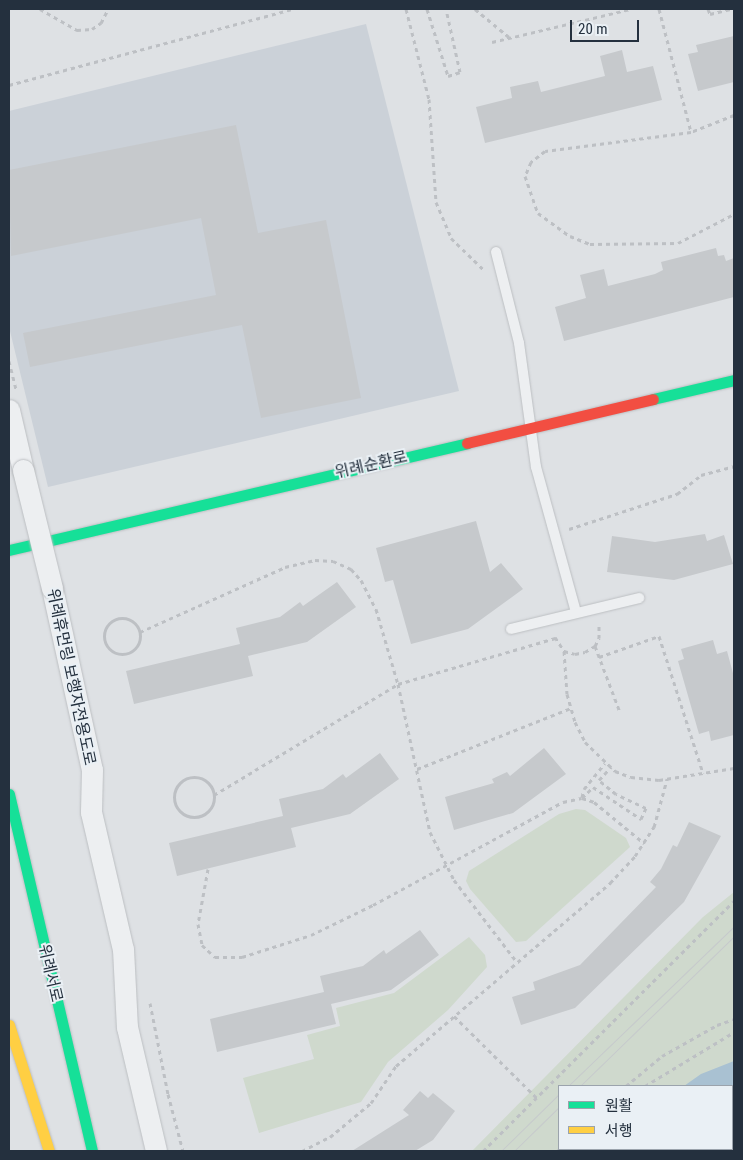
<!DOCTYPE html>
<html>
<head>
<meta charset="utf-8">
<style>
	body { margin:0 }
	#map { position:relative; width:743px; height:1160px; overflow:hidden; background:#dee1e4; font-family:"Roboto Condensed","Noto Sans KR",sans-serif }
	div>[style] { position:absolute }
	.built>* { inset:0; background:#cbd1d8 }
	.green>* { inset:0; background:#cfd9cd }
	.water>* { inset:0; background:#a9c1d2 }
	.building>* { inset:0; background:#c6c9cc }
	.path>* { height:3px; margin-top:-1.5px; transform-origin:0; background:repeating-linear-gradient(90deg,#bdc0c4 0 4px,transparent 0 8px) }
	.path>.ring { margin:-1.5px; padding:0; box-sizing:content-box; background:none; border:3px solid #bdc0c4; border-radius:50% }
	.roads { filter:drop-shadow(0 0 1px #bcbfc2) drop-shadow(0 0 1px #bcbfc2) }
	.lane>* { height:10px; margin:-5px; padding:0 5px; transform-origin:5px; border-radius:5px; background:#edeff1 }
	.street>* { height:21px; margin:-10.5px; padding:0 10.5px; transform-origin:10.5px; border-radius:10.5px; background:#edeff1 }
	.fast>* { height:11px; margin:-5.5px; padding:0 5.5px; transform-origin:5.5px; border-radius:5.5px; background:#16e098 }
	.slow>* { height:11px; margin:-5.5px; padding:0 5.5px; transform-origin:5.5px; border-radius:5.5px; background:#ffcf43 }
	.jam>* { height:11px; margin:-5.5px; padding:0 5.5px; transform-origin:5.5px; border-radius:5.5px; background:#f24e42 }
	.tram>* { height:1px; margin:-0.5px; padding:0 0.5px; transform-origin:0.5px; border-radius:0.5px; background:#c6c9cc }
	.bridges { filter:drop-shadow(0 0 1px #bcbfc2) drop-shadow(0 0 1px #bcbfc2) }
	.street-bridge>* { height:21px; margin:-10.5px; padding:0 10.5px; transform-origin:10.5px; border-radius:10.5px; background:#edeff1 }
	span { translate:-50% -50%; white-space:nowrap; text-align:center; line-height:1.15; -webkit-text-stroke:4px #eaf0f5; paint-order:stroke }
	.street-label { font-size:16px; color:#24303e }
	.frame { position:absolute; inset:0; border:10px solid #24303e; pointer-events:none }
	.legend { position:absolute; left:558px; top:1085px; width:175px; height:65px; box-sizing:border-box; background:#eaf0f5; border:1px solid #9ba3ac; margin:0; padding:6px 9px; list-style:none; font-size:15px; color:#24303e }
	.legend li { display:flex; align-items:center; gap:10px; height:25px }
	.legend b { width:25px; border:1px solid #9ba3ac }
	.scale { position:absolute; left:570px; top:20px; width:69px; height:22px; box-sizing:border-box; border:2px solid #24303e; border-top:0; padding-left:6px; font-size:15px; line-height:18px; white-space:nowrap; color:#24303e; -webkit-text-stroke:4px #eaf0f5; paint-order:stroke }
</style>
</head>
<body>
<div id="map">
	<div class="built">
		<div style="clip-path:polygon(366px 24px,459px 391px,48px 487px,9px 327px,9px 111px)"></div>
	</div>
	<div class="green">
		<div style="clip-path:polygon(576px 809px,585px 810px,626px 838px,630px 847px,526px 941px,516px 942px,470px 889px,466px 881px,469px 871px,559px 814px)"></div>
		<div style="clip-path:polygon(evenodd,734px 892px,734px 1151px,472px 1151px,703px 917px,734px 892px,559px 1086px,732px 1086px,732px 1149px,559px 1149px,559px 1086px)"></div>
		<div style="clip-path:polygon(469px 937px,485px 955px,487px 967px,448px 1010px,388px 1062px,361px 1102px,259px 1133px,243px 1078px,314px 1059px,307px 1035px,340px 1026px,336px 1008px,394px 993px)"></div>
	</div>
	<div class="water">
		<div style="clip-path:polygon(734px 1061px,734px 1090px,732px 1091px,732px 1086px,684px 1086px,701px 1074px)"></div>
	</div>
	<div class="building">
		<div style="clip-path:polygon(734px 36px,734px 82px,698px 91px,688px 54px,698px 52px,696px 45px)"></div>
		<div style="clip-path:polygon(622px 50px,627px 72px,653px 66px,662px 100px,485px 143px,476px 107px,512px 98px,510px 87px,538px 81px,541px 92px,605px 76px,600px 56px)"></div>
		<div style="clip-path:polygon(236px 125px,258px 233px,326px 220px,361px 398px,261px 418px,242px 325px,30px 367px,23px 333px,216px 295px,201px 218px,11px 256px,9px 170px)"></div>
		<div style="clip-path:polygon(716px 248px,718px 256px,724px 255px,726px 261px,734px 258px,734px 297px,564px 341px,555px 307px,586px 298px,580px 275px,604px 269px,608px 286px,655px 274px,663px 270px,661px 262px)"></div>
		<div style="clip-path:polygon(476px 521px,490px 572px,501px 563px,523px 589px,468px 629px,411px 644px,393px 580px,385px 582px,376px 548px)"></div>
		<div style="clip-path:polygon(705px 534px,707px 541px,724px 535px,733px 564px,674px 580px,607px 572px,612px 536px,655px 542px)"></div>
		<div style="clip-path:polygon(337px 582px,356px 607px,307px 642px,248px 656px,253px 676px,134px 704px,126px 671px,240px 644px,236px 628px,280px 617px,300px 602px,303px 606px)"></div>
		<div style="clip-path:polygon(713px 640px,717px 654px,727px 651px,734px 677px,734px 735px,711px 741px,709px 731px,699px 734px,678px 661px,684px 659px,681px 649px)"></div>
		<div style="clip-path:polygon(544px 748px,566px 774px,513px 813px,454px 830px,445px 797px,494px 783px,492px 779px,507px 772px,510px 776px)"></div>
		<div style="clip-path:polygon(380px 753px,399px 779px,350px 814px,291px 828px,296px 847px,177px 876px,169px 843px,283px 816px,279px 799px,323px 789px,343px 774px,346px 778px)"></div>
		<div style="clip-path:polygon(689px 822px,721px 836px,684px 902px,575px 1008px,521px 1025px,512px 997px,535px 990px,533px 982px,580px 965px,656px 887px,650px 882px,661px 869px,673px 845px,677px 847px)"></div>
		<div style="clip-path:polygon(420px 930px,439px 955px,391px 990px,331px 1004px,336px 1024px,217px 1052px,210px 1019px,324px 992px,320px 976px,363px 966px,384px 950px,386px 954px)"></div>
		<div style="clip-path:polygon(420px 1091px,428px 1098px,433px 1093px,455px 1111px,433px 1140px,415px 1151px,352px 1151px,409px 1115px,403px 1110px)"></div>
	</div>
	<div class="path">
		<div style="left:40px;top:9px;width:43px;rotate:29.6deg"></div>
		<div style="left:77px;top:30px;width:15px;rotate:-4deg"></div>
		<div style="left:92px;top:29px;width:11px;rotate:-34deg"></div>
		<div style="left:101px;top:23px;width:16px;rotate:-63deg"></div>
		<div style="left:406px;top:9px;width:93px;rotate:75.7deg"></div>
		<div style="left:429px;top:99px;width:103px;rotate:86.1deg"></div>
		<div style="left:436px;top:202px;width:39px;rotate:67deg"></div>
		<div style="left:451px;top:238px;width:45px;rotate:44.1deg"></div>
		<div style="left:427px;top:9px;width:70px;rotate:72.6deg"></div>
		<div style="left:448px;top:76px;width:13px;rotate:-18deg"></div>
		<div style="left:460px;top:72px;width:65px;rotate:-102.5deg"></div>
		<div style="left:475px;top:9px;width:44px;rotate:39.5deg"></div>
		<div style="left:659px;top:9px;width:127px;rotate:75.4deg"></div>
		<div style="left:708px;top:9px;width:5px;rotate:68deg"></div>
		<div style="left:710px;top:14px;width:21px;rotate:-14deg"></div>
		<div style="left:492px;top:42px;width:142px;rotate:-13.4deg"></div>
		<div style="left:9px;top:85px;width:294px;rotate:-15deg"></div>
		<div style="left:734px;top:115px;width:46px;rotate:158.4deg"></div>
		<div style="left:691px;top:132px;width:147px;rotate:172.6deg"></div>
		<div style="left:545px;top:151px;width:18px;rotate:142deg"></div>
		<div style="left:531px;top:162px;width:15px;rotate:113deg"></div>
		<div style="left:525px;top:176px;width:39px;rotate:71deg"></div>
		<div style="left:538px;top:213px;width:39px;rotate:36deg"></div>
		<div style="left:570px;top:236px;width:22px;rotate:22deg"></div>
		<div style="left:590px;top:244px;width:88px;rotate:-0.7deg"></div>
		<div style="left:678px;top:243px;width:63px;rotate:-27.4deg"></div>
		<div style="left:9px;top:361px;width:29px;rotate:76deg"></div>
		<div style="left:569px;top:529px;width:114px;rotate:-18deg"></div>
		<div style="left:677px;top:494px;width:31px;rotate:-38deg"></div>
		<div style="left:701px;top:475px;width:34px;rotate:-15deg"></div>
		<div class="ring" style="left:104px;top:618px;width:33px;height:33px"></div>
		<div style="left:140px;top:632px;width:159px;rotate:-24.1deg"></div>
		<div style="left:285px;top:567px;width:31px;rotate:-13deg"></div>
		<div style="left:315px;top:560px;width:18px;rotate:3deg"></div>
		<div style="left:333px;top:561px;width:20px;rotate:24deg"></div>
		<div style="left:351px;top:569px;width:15px;rotate:48deg"></div>
		<div style="left:361px;top:580px;width:33px;rotate:63deg"></div>
		<div style="left:376px;top:609px;width:78px;rotate:73.7deg"></div>
		<div style="left:398px;top:684px;width:151px;rotate:77.8deg"></div>
		<div style="left:430px;top:832px;width:54px;rotate:63.4deg"></div>
		<div style="left:454px;top:880px;width:103px;rotate:52.5deg"></div>
		<div style="left:555px;top:637px;width:17px;rotate:57deg"></div>
		<div style="left:564px;top:651px;width:11px;rotate:15deg"></div>
		<div style="left:575px;top:654px;width:10px;rotate:-11deg"></div>
		<div style="left:585px;top:652px;width:12px;rotate:-31deg"></div>
		<div style="left:595px;top:646px;width:9px;rotate:-63deg"></div>
		<div style="left:599px;top:638px;width:14px;rotate:-90deg"></div>
		<div style="left:595px;top:646px;width:71px;rotate:69.3deg"></div>
		<div style="left:564px;top:651px;width:43px;rotate:86deg"></div>
		<div style="left:567px;top:694px;width:29px;rotate:74deg"></div>
		<div style="left:575px;top:722px;width:22px;rotate:63deg"></div>
		<div style="left:585px;top:742px;width:42px;rotate:44deg"></div>
		<div style="left:615px;top:771px;width:17px;rotate:21deg"></div>
		<div style="left:631px;top:777px;width:28px;rotate:6deg"></div>
		<div style="left:659px;top:780px;width:76px;rotate:-9.1deg"></div>
		<div style="left:599px;top:657px;width:64px;rotate:-19.3deg"></div>
		<div style="left:659px;top:636px;width:144px;rotate:72.2deg"></div>
		<div style="left:417px;top:769px;width:166px;rotate:-21.6deg"></div>
		<div class="ring" style="left:174px;top:777px;width:37px;height:37px"></div>
		<div style="left:214px;top:795px;width:215px;rotate:-31.1deg"></div>
		<div style="left:398px;top:684px;width:164px;rotate:-16.3deg"></div>
		<div style="left:582px;top:797px;width:8px;rotate:-76deg"></div>
		<div style="left:584px;top:789px;width:33px;rotate:-51deg"></div>
		<div style="left:582px;top:798px;width:16px;rotate:-45deg"></div>
		<div style="left:593px;top:787px;width:58px;rotate:33.7deg"></div>
		<div style="left:641px;top:819px;width:12px;rotate:-66deg"></div>
		<div style="left:646px;top:808px;width:33px;rotate:-155deg"></div>
		<div style="left:616px;top:794px;width:22px;rotate:-141deg"></div>
		<div style="left:599px;top:780px;width:18px;rotate:-47deg"></div>
		<div style="left:208px;top:869px;width:56px;rotate:100.3deg"></div>
		<div style="left:198px;top:924px;width:21px;rotate:79deg"></div>
		<div style="left:202px;top:945px;width:18px;rotate:43deg"></div>
		<div style="left:215px;top:957px;width:27px"></div>
		<div style="left:242px;top:957px;width:72px;rotate:-17.7deg"></div>
		<div style="left:311px;top:935px;width:69px;rotate:-25.8deg"></div>
		<div style="left:373px;top:905px;width:216px;rotate:-28.5deg"></div>
		<div style="left:563px;top:802px;width:19px;rotate:-12deg"></div>
		<div style="left:582px;top:798px;width:13px;rotate:18deg"></div>
		<div style="left:594px;top:802px;width:65px;rotate:39.4deg"></div>
		<div style="left:150px;top:1003px;width:93px;rotate:78.8deg"></div>
		<div style="left:168px;top:1094px;width:59px;rotate:75.3deg"></div>
		<div style="left:454px;top:1016px;width:117px;rotate:44.7deg"></div>
		<div style="left:626px;top:1086px;width:47px;rotate:-39.8deg"></div>
		<div style="left:662px;top:1056px;width:63px;rotate:-29.4deg"></div>
		<div style="left:717px;top:1025px;width:18px;rotate:-19deg"></div>
		<div style="left:645px;top:1086px;width:104px;rotate:-31.2deg"></div>
		<div style="left:732px;top:1112px;width:2px;rotate:-27deg"></div>
		<div style="left:302px;top:1151px;width:31px;rotate:-27deg"></div>
		<div style="left:330px;top:1137px;width:53px;rotate:-39.7deg"></div>
		<div style="left:371px;top:1103px;width:45px;rotate:-56deg"></div>
		<div style="left:396px;top:1066px;width:282px;rotate:-40.5deg"></div>
		<div style="left:610px;top:883px;width:37px;rotate:-47deg"></div>
		<div style="left:635px;top:856px;width:35px;rotate:-57deg"></div>
		<div style="left:654px;top:827px;width:50px;rotate:-74.8deg"></div>
		<div style="left:483px;top:1151px;width:354px;rotate:-44.9deg"></div>
		<div style="left:557px;top:1151px;width:4px;rotate:-34deg"></div>
		<div style="left:573px;top:1151px;width:4px;rotate:-34deg"></div>
		<div style="left:674px;top:1151px;width:3px;rotate:-45deg"></div>
	</div>
	<div class="roads">
		<div class="lane">
			<div style="left:496px;top:252px;width:94px;rotate:75.8deg"></div>
			<div style="left:519px;top:343px;width:125px;rotate:82.2deg"></div>
			<div style="left:536px;top:467px;width:150px;rotate:74.6deg"></div>
			<div style="left:511px;top:629px;width:132px;rotate:-13.6deg"></div>
		</div>
		<div class="street">
			<div style="left:9px;top:410px;width:62px;rotate:76.9deg"></div>
			<div style="left:52px;top:588px;width:186px;rotate:77.6deg"></div>
			<div style="left:92px;top:770px;width:42px;rotate:91.4deg"></div>
			<div style="left:91px;top:812px;width:141px;rotate:76.9deg"></div>
			<div style="left:123px;top:949px;width:78px;rotate:87.1deg"></div>
			<div style="left:127px;top:1027px;width:127px;rotate:76.8deg"></div>
		</div>
		<div class="fast">
			<div style="left:653px;top:399px;width:83px;rotate:-13.2deg"></div>
			<div style="left:9px;top:550px;width:470px;rotate:-13.1deg"></div>
			<div style="left:9px;top:794px;width:367px;rotate:76.9deg"></div>
		</div>
		<div class="slow">
			<div style="left:9px;top:1025px;width:132px;rotate:72.4deg"></div>
		</div>
		<div class="jam">
			<div style="left:467px;top:443px;width:191px;rotate:-13.3deg"></div>
		</div>
	</div>
	<div class="tram">
		<div style="left:568px;top:1086px;width:231px;rotate:-43.9deg"></div>
		<div style="left:580px;top:1086px;width:215px;rotate:-44.2deg"></div>
		<div style="left:501px;top:1151px;width:81px;rotate:-44.5deg"></div>
		<div style="left:514px;top:1151px;width:63px;rotate:-44.4deg"></div>
	</div>
	<div class="bridges">
		<div class="street-bridge">
			<div style="left:23px;top:470px;width:122px;rotate:76.2deg"></div>
		</div>
	</div>
	<div class="street-label">
		<span style="left:371px;top:465px;rotate:-13deg">위례순환로</span>
		<span style="left:71px;top:677px;rotate:78deg">위례휴먼링 보행자전용도로</span>
		<span style="left:50px;top:973px;rotate:77deg">위례서로</span>
	</div>
	<div class="frame"></div>
	<ul class="legend">
	<li><b style="height:6px;background:#16e098"></b>원활</li>
	<li><b style="height:6px;background:#ffcf43"></b>서행</li>
	</ul>
	<div class="scale">20 m</div>
</div>
</body>
</html>
